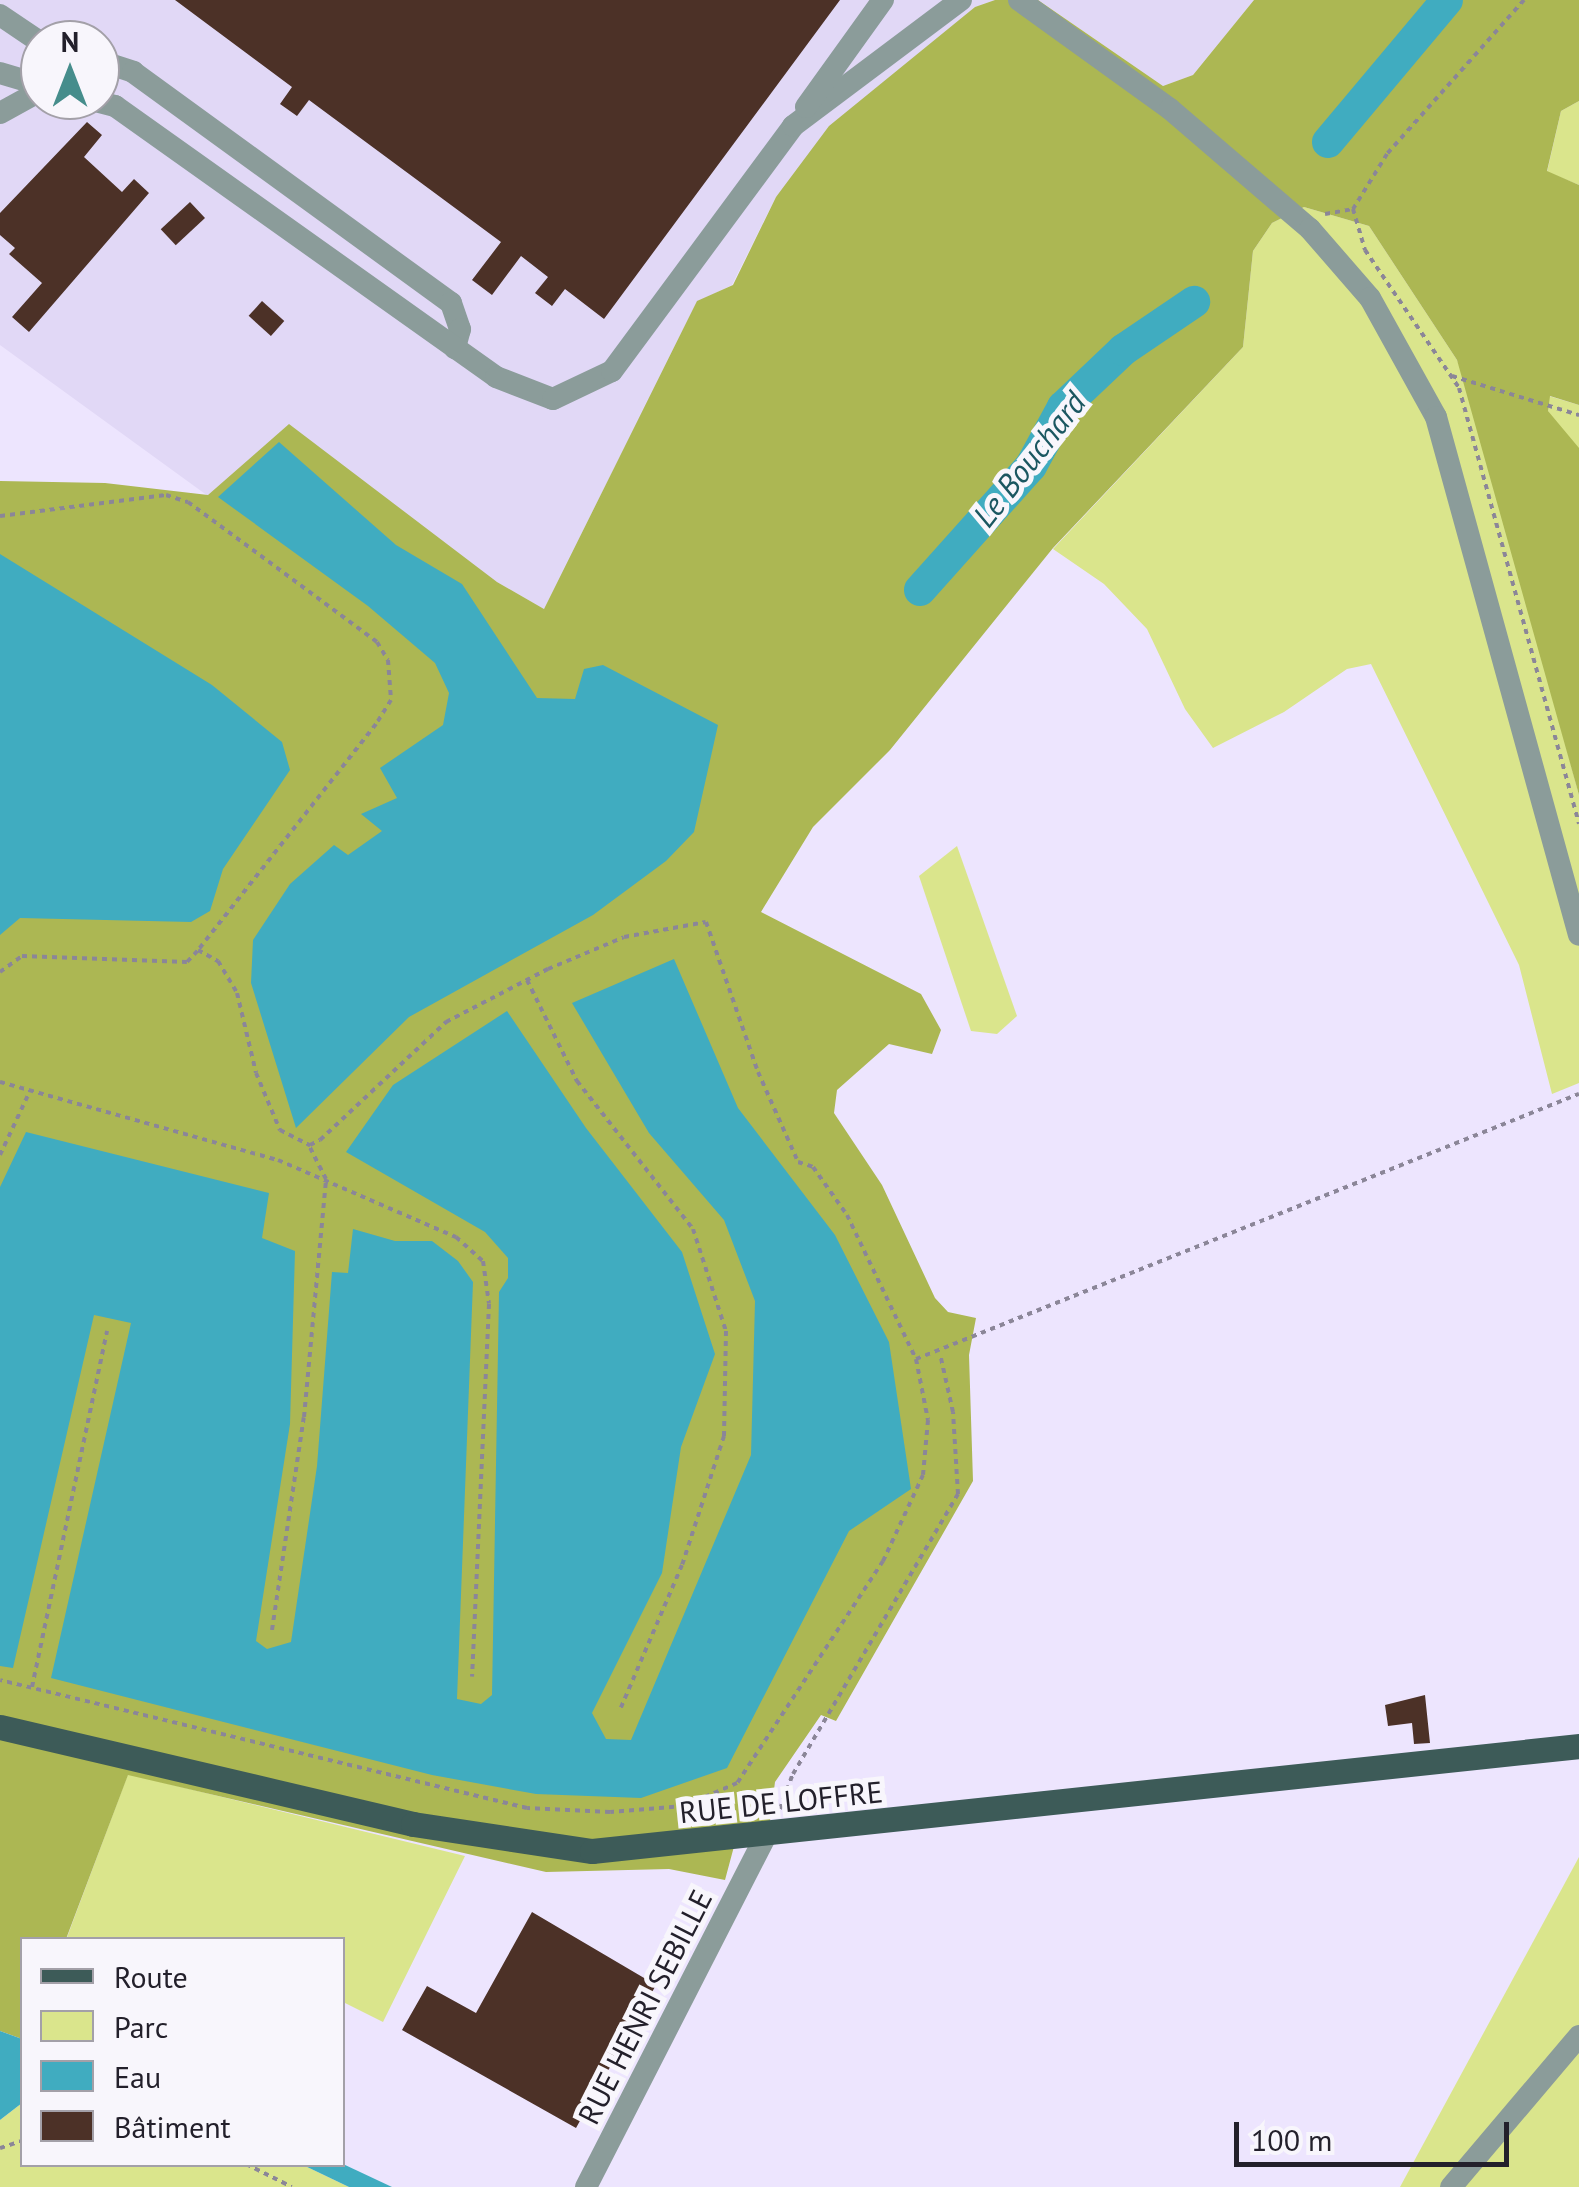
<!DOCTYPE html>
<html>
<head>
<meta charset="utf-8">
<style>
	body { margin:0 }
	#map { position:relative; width:1579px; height:2187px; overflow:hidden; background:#ede5fe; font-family:"PT Sans",sans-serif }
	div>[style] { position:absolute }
	.built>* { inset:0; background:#e1d8f6 }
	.green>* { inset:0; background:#dae58c }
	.forest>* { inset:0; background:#acb753 }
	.water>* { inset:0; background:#40acc0 }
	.river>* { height:32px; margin:-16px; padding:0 16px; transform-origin:16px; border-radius:16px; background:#40acc0 }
	.building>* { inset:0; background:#4c3127; transform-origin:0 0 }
	.path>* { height:4px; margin-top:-2px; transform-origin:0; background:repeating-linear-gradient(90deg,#8b8698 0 5px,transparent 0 10px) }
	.minor>* { height:22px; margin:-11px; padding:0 11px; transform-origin:11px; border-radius:11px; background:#8b9c9a }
	.major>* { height:25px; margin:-12.5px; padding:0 12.5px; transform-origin:12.5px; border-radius:12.5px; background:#3d5b58 }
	span { translate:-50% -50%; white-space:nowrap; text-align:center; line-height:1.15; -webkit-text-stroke:10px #f8f6fc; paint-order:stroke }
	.street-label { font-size:30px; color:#23202b }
	.water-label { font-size:32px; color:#1b5761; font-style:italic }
	.legend { position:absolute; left:20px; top:1937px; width:325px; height:230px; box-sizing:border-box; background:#f8f6fc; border:2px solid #a3a0a8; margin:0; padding:12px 18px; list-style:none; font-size:30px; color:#23202b }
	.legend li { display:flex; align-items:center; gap:20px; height:50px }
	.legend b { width:50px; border:2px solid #a3a0a8 }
	.north { position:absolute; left:20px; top:20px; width:100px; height:100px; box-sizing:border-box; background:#f8f6fc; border:2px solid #a3a0a8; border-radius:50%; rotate:0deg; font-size:28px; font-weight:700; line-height:40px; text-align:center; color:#23202b }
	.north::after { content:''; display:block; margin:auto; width:35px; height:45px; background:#468d8c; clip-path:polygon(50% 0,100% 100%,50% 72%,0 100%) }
	.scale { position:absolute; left:1234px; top:2122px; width:275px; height:45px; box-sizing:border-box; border:5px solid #23202b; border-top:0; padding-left:12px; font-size:30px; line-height:35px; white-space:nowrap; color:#23202b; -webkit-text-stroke:8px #f8f6fc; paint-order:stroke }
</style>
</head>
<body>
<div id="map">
	<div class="built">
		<div style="clip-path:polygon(evenodd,0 0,995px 0,975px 7px,776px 197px,732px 285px,697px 302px,544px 609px,497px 582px,208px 496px,0 345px,0 0,40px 40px,100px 40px,100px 100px,40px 100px,40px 40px)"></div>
		<div style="clip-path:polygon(1038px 0,1254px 0,1193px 75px,1163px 86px)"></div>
	</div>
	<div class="green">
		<div style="clip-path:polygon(1579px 101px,1579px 185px,1547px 172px,1561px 111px)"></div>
		<div style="clip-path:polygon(1304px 207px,1369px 226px,1457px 360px,1474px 402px,1579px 795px,1579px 1083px,1552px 1094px,1519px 965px,1371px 664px,1347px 669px,1284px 712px,1213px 748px,1185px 709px,1147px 629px,1104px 584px,1053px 549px,1243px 347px,1253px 251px,1272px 223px)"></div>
		<div style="clip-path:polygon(1549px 396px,1579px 405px,1579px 497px,1548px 411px)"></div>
		<div style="clip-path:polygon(957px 846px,1017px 1016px,997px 1034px,971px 1031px,919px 876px)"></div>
		<div style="clip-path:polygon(128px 1774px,465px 1856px,383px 2022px,343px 2002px,342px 1940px,66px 1940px)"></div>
		<div style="clip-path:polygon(1579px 1857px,1579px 2187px,1400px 2187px)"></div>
		<div style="clip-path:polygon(22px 2103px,22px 2164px,303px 2165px,349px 2187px,0 2187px,0 2120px)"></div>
	</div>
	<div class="forest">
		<div style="clip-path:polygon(995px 0,1038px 0,1163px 86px,1193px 75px,1254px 0,1579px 0,1579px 101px,1561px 111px,1547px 171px,1579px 185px,1579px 405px,1550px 396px,1548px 411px,1579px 448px,1579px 795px,1457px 360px,1369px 226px,1304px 207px,1272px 223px,1253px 251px,1243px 347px,1053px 548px,890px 750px,813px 827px,761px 912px,921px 994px,941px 1030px,932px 1054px,889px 1044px,837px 1090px,834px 1113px,882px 1185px,935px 1298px,948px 1312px,976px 1318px,969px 1355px,973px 1481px,836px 1721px,821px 1715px,775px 1782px,770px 1821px,740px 1824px,725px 1880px,669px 1869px,546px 1872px,128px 1775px,66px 1939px,22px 1940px,22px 2039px,0 2031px,0 481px,105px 483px,208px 495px,289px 424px,497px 582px,544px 609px,697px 301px,733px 285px,776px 197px,829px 126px,975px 7px)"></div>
	</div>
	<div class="water">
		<div style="clip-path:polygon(279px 442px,396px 545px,462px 584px,537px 698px,575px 699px,584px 669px,603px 665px,718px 725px,694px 832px,666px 861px,593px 915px,409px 1017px,296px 1128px,251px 983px,253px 940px,290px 884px,334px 845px,348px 855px,382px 831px,361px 814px,397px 798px,380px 768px,443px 725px,449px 693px,435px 663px,368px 606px,218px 497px)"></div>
		<div style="clip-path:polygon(0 554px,212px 685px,282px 742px,290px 770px,223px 869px,210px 911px,191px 922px,20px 918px,0 935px)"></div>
		<div style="clip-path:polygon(674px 959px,738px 1108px,835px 1235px,889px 1342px,911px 1489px,849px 1531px,727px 1768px,641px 1798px,536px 1794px,432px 1775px,51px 1678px,131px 1323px,94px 1315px,13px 1668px,0 1666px,0 1187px,26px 1132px,269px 1193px,262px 1238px,295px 1251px,290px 1424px,256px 1641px,267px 1649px,291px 1642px,317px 1466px,332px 1272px,348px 1273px,353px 1229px,395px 1241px,432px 1241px,458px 1261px,473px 1282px,457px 1699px,481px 1704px,492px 1695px,499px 1292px,508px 1278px,508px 1258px,485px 1232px,346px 1152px,393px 1085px,507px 1011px,586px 1128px,682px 1252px,715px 1354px,681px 1447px,662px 1573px,592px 1713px,606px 1739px,631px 1740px,751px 1455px,755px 1301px,724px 1220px,649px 1133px,572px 1003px)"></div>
		<div style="clip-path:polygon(0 2031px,22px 2039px,22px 2103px,0 2120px)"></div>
		<div style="clip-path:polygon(343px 2164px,392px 2187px,349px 2187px,303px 2165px)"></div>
	</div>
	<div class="river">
		<div style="left:1328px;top:142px;width:185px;rotate:-50deg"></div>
		<div style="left:920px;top:590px;width:166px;rotate:-48.2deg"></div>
		<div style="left:1031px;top:466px;width:67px;rotate:-61.5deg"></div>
		<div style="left:1063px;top:407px;width:83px;rotate:-43.5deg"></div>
		<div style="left:1123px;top:350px;width:86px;rotate:-34.1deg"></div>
	</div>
	<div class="building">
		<div style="clip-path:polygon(175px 0,840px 0,604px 319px,565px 289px,552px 306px,535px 293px,548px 277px,521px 256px,492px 295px,472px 280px,501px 242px,309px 100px,297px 116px,280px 104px,292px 87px)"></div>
		<div style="clip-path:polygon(87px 122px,102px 135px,84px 157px,122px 192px,134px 179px,149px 193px,29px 332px,12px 317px,42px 283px,9px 254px,15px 248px,0 235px,0 213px)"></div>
		<div style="left:190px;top:202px;width:22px;height:40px;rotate:47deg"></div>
		<div style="left:262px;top:301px;width:30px;height:20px;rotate:42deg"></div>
		<div style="clip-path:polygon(1425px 1695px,1430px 1743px,1414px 1744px,1412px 1723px,1388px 1726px,1385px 1705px)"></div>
		<div style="clip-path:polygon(532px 1912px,656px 1985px,576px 2128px,402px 2030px,427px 1986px,476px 2013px)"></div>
	</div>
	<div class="path">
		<div style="left:1524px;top:0;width:206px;rotate:131.7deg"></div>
		<div style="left:1387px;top:154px;width:65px;rotate:121.7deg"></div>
		<div style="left:1353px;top:209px;width:43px;rotate:73.7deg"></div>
		<div style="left:1365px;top:250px;width:167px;rotate:55.7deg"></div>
		<div style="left:1459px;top:388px;width:452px;rotate:74.6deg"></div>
		<div style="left:1325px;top:214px;width:28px;rotate:-10deg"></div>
		<div style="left:1452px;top:376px;width:133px;rotate:17.1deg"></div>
		<div style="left:0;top:516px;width:167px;rotate:-7.2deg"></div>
		<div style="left:166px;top:495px;width:23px;rotate:18deg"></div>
		<div style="left:188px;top:502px;width:235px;rotate:36.5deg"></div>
		<div style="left:377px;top:642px;width:21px;rotate:59deg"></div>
		<div style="left:388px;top:660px;width:40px;rotate:85.7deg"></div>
		<div style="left:391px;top:700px;width:28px;rotate:122deg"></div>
		<div style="left:376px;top:724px;width:288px;rotate:128.2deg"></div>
		<div style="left:198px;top:950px;width:23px;rotate:29deg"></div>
		<div style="left:218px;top:961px;width:37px;rotate:59deg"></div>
		<div style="left:237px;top:993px;width:82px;rotate:76.6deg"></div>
		<div style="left:256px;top:1073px;width:62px;rotate:67.2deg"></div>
		<div style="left:280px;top:1130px;width:34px;rotate:27deg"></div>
		<div style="left:310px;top:1145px;width:11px;rotate:-27deg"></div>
		<div style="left:320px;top:1140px;width:173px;rotate:-43.1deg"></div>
		<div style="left:446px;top:1022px;width:115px;rotate:-27.5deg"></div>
		<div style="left:548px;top:969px;width:82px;rotate:-22.8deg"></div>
		<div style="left:624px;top:937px;width:83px;rotate:-10.4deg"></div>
		<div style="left:706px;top:922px;width:159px;rotate:70.9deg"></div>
		<div style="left:758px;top:1072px;width:98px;rotate:66deg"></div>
		<div style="left:798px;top:1162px;width:16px;rotate:18deg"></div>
		<div style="left:813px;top:1167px;width:59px;rotate:54.7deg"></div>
		<div style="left:847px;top:1215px;width:160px;rotate:64.4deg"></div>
		<div style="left:916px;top:1359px;width:62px;rotate:78.9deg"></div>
		<div style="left:928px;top:1420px;width:55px;rotate:95.2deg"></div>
		<div style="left:923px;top:1475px;width:95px;rotate:114.9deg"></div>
		<div style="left:883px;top:1561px;width:266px;rotate:123.3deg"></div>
		<div style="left:737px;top:1783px;width:58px;rotate:156.5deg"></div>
		<div style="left:684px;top:1806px;width:74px;rotate:175.4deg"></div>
		<div style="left:610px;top:1812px;width:83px;rotate:-177.2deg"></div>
		<div style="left:527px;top:1808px;width:542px;rotate:-166.35deg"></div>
		<div style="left:0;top:972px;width:27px;rotate:-36deg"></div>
		<div style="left:22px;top:956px;width:165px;rotate:2.1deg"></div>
		<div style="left:187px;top:962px;width:16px;rotate:-47deg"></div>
		<div style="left:527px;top:980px;width:113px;rotate:63.7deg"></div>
		<div style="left:577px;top:1081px;width:188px;rotate:51.9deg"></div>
		<div style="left:693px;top:1229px;width:107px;rotate:72.1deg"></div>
		<div style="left:726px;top:1331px;width:105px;rotate:91.1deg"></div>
		<div style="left:724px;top:1436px;width:136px;rotate:108deg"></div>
		<div style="left:682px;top:1565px;width:158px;rotate:113.2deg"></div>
		<div style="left:0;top:1082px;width:289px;rotate:15.7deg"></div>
		<div style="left:278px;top:1160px;width:194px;rotate:23.4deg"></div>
		<div style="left:456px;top:1237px;width:36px;rotate:42deg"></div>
		<div style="left:483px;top:1261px;width:43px;rotate:82.1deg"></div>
		<div style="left:489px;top:1304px;width:373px;rotate:92.6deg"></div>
		<div style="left:0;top:1155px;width:71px;rotate:-64.9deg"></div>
		<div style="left:916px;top:1359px;width:714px;rotate:-21.79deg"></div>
		<div style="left:272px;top:1630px;width:215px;rotate:-81.5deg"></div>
		<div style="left:304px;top:1417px;width:239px;rotate:-84.7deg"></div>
		<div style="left:326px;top:1179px;width:36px;rotate:-117deg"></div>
		<div style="left:32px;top:1687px;width:364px;rotate:-78.1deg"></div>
		<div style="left:780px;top:1809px;width:37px;rotate:-70deg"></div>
		<div style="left:793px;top:1774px;width:325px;rotate:-59.5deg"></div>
		<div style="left:958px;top:1494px;width:82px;rotate:-93.5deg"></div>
		<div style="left:953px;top:1412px;width:59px;rotate:-102.6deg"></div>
		<div style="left:0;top:2148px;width:23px;rotate:-18deg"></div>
		<div style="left:246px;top:2164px;width:51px;rotate:26.6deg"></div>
	</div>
	<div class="minor">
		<div style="left:1019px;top:0;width:186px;rotate:35.8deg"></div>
		<div style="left:1170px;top:109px;width:184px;rotate:40.6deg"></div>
		<div style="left:1310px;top:229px;width:91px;rotate:49deg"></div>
		<div style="left:1370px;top:298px;width:136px;rotate:61deg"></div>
		<div style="left:1436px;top:417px;width:537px;rotate:74.57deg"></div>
		<div style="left:0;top:15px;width:48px;rotate:34deg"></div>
		<div style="left:100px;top:61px;width:35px;rotate:18deg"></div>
		<div style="left:133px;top:72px;width:393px;rotate:36deg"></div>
		<div style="left:451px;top:303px;width:28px;rotate:71deg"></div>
		<div style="left:460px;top:329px;width:20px;rotate:105deg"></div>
		<div style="left:0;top:73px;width:42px;rotate:16.7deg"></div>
		<div style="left:92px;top:100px;width:24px;rotate:15deg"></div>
		<div style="left:115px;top:106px;width:468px;rotate:35.4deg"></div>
		<div style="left:496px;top:377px;width:61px;rotate:21.1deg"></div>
		<div style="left:553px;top:399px;width:65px;rotate:-25.4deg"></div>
		<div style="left:612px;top:371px;width:305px;rotate:-53.5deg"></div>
		<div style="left:793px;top:126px;width:210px;rotate:-36.9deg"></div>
		<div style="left:806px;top:107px;width:132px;rotate:-54.3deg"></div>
		<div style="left:0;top:113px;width:46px;rotate:-28.8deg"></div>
		<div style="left:586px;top:2187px;width:393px;rotate:-62.9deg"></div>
		<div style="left:1451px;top:2187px;width:198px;rotate:-49.7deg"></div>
	</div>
	<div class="major">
		<div style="left:0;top:1727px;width:424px;rotate:13.2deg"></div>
		<div style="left:413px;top:1824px;width:181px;rotate:8.6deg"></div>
		<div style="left:592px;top:1851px;width:993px;rotate:-6.07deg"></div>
	</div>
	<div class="street-label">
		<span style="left:781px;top:1802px;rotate:-6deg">RUE DE LOFFRE</span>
		<span style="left:645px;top:2007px;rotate:-63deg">RUE HENRI SEBILLE</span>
	</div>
	<div class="water-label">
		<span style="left:1029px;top:459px;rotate:-52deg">Le Bouchard</span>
	</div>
	<ul class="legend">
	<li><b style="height:12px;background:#3d5b58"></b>Route</li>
	<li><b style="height:28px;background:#dae58c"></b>Parc</li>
	<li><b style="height:28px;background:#40acc0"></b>Eau</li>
	<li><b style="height:28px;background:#4c3127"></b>Bâtiment</li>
	</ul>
	<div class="north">N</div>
	<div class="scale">100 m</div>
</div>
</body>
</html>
